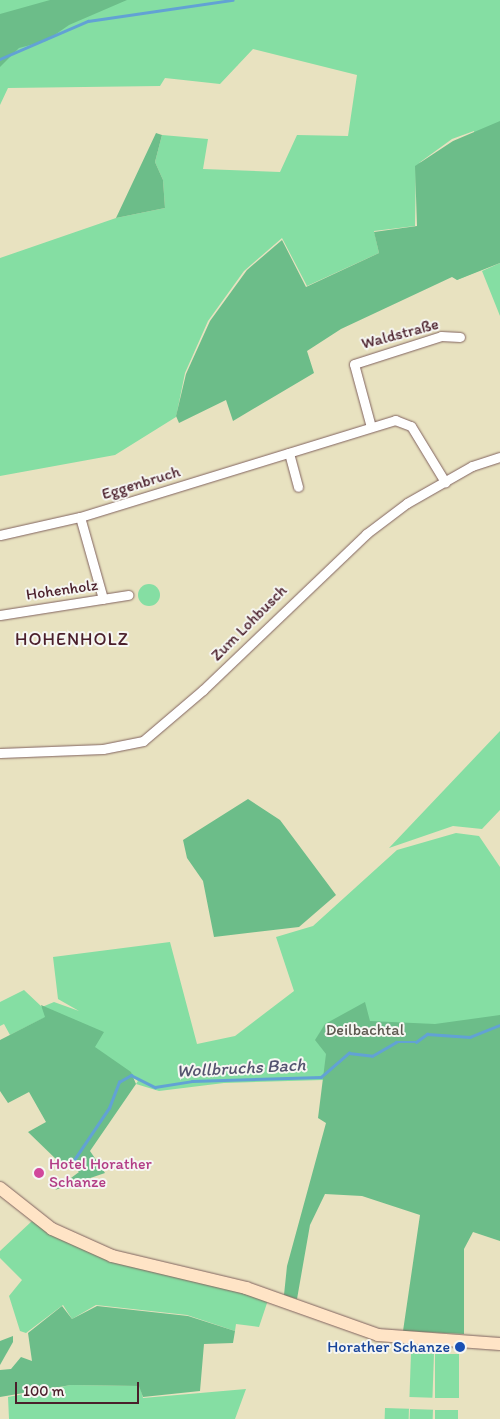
<!DOCTYPE html>
<html>
<head>
<meta charset="utf-8">
<style>
	body { margin:0 }
	#map { position:relative; width:500px; height:1419px; overflow:hidden; background:#e8e2c0; font-family:Itim,sans-serif }
	div>[style] { position:absolute }
	.green>* { inset:0; background:#85dea3; transform-origin:0 0 }
	.round { border-radius:50% }
	.forest>* { inset:0; background:#6cbd89 }
	.stream>* { height:2.5px; margin:-1.25px; padding:0 1.25px; transform-origin:1.25px; border-radius:1.25px; background:#62a2d4 }
	.roads { filter:drop-shadow(0 0 1px #81635f) drop-shadow(0 0 1px #81635f) }
	.street>* { height:9px; margin:-4.5px; padding:0 4.5px; transform-origin:4.5px; border-radius:4.5px; background:#fff }
	.secondary>* { height:12px; margin:-6px; padding:0 6px; transform-origin:6px; border-radius:6px; background:#ffe4c6 }
	.dots>* { width:14px; height:14px; translate:-50% -50%; box-sizing:border-box; border:2px solid #f6f6f2; border-radius:50% }
	span { translate:-50% -50%; white-space:nowrap; text-align:center; line-height:1.15; -webkit-text-stroke:4px #f6f6f2; paint-order:stroke }
	.street-label { font-size:16px; color:#4a1f2b }
	.park-label { font-size:16px; color:#5c584f }
	.hotel-label { font-size:16px; color:#b23c85 }
	.left { translate:0 -50%; text-align:left }
	.transit-label { font-size:16px; color:#164399 }
	.right { translate:-100% -50%; text-align:right }
	.neighbourhood-label { font-size:18px; color:#4a1f2b; letter-spacing:1px }
	.water-label { font-size:18px; color:#54536f; font-style:italic }
	.scale { position:absolute; left:15px; top:1382px; width:124px; height:22px; box-sizing:border-box; border:2px solid #4a1f2b; border-top:0; padding-left:6px; font-size:15px; line-height:18px; white-space:nowrap; color:#4a1f2b; -webkit-text-stroke:4px #f6f6f2; paint-order:stroke }
</style>
</head>
<body>
<div id="map">
	<div class="green">
		<div style="clip-path:polygon(evenodd,0 0,500px 0,500px 262px,457px 280px,429px 221px,416px 165px,415px 226px,374px 231px,379px 253px,307px 286px,282px 238px,244px 271px,208px 321px,185px 373px,176px 417px,115px 455px,0 476px,0 258px,116px 218px,165px 208px,163px 180px,155px 162px,162px 135px,208px 139px,203px 169px,280px 172px,297px 135px,348px 136px,357px 75px,253px 49px,220px 84px,165px 78px,160px 86px,8px 88px,0 105px,0 0,474px 131px,476px 146px,419px 163px,452px 139px,474px 131px)"></div>
		<div style="clip-path:polygon(500px 263px,500px 316px,482px 271px)"></div>
		<div class="round" style="left:138px;top:584px;width:22px;height:22px"></div>
		<div style="clip-path:polygon(500px 731px,500px 810px,482px 829px,453px 826px,389px 848px)"></div>
		<div style="clip-path:polygon(456px 833px,479px 836px,500px 867px,500px 1025px,324px 1074px,323px 1080px,224px 1083px,159px 1091px,136px 1084px,138px 1081px,44px 1018px,10px 1035px,4px 1024px,0 1026px,0 1002px,24px 990px,42px 1007px,54px 1002px,79px 1011px,58px 999px,53px 957px,170px 942px,197px 1044px,235px 1036px,294px 991px,276px 937px,313px 926px,397px 850px)"></div>
		<div style="clip-path:polygon(32px 1221px,51px 1232px,268px 1300px,259px 1327px,236px 1324px,235px 1331px,187px 1315px,96px 1305px,72px 1319px,63px 1305px,26px 1333px,20px 1331px,9px 1296px,22px 1280px,0 1258px,0 1251px)"></div>
		<div style="left:411px;top:1353px;width:23px;height:44px;rotate:2deg"></div>
		<div style="left:435px;top:1354px;width:24px;height:44px"></div>
		<div style="clip-path:polygon(71px 1385px,140px 1386px,143px 1398px,246px 1389px,235px 1419px,9px 1419px,8px 1397px)"></div>
		<div style="left:385px;top:1408px;width:24px;height:11px;rotate:2deg"></div>
		<div style="left:410px;top:1409px;width:23px;height:10px;rotate:2deg"></div>
		<div style="left:435px;top:1410px;width:23px;height:9px"></div>
	</div>
	<div class="forest">
		<div style="clip-path:polygon(50px 0,127px 0,69px 25px,46px 41px,19px 48px,0 67px,0 14px)"></div>
		<div style="clip-path:polygon(500px 121px,500px 263px,457px 280px,452px 277px,341px 329px,307px 351px,314px 373px,233px 421px,226px 400px,179px 423px,176px 416px,186px 374px,210px 321px,247px 270px,282px 240px,306px 287px,379px 253px,374px 232px,417px 226px,415px 166px,453px 141px)"></div>
		<div style="clip-path:polygon(156px 133px,162px 135px,155px 162px,163px 180px,165px 208px,116px 218px)"></div>
		<div style="clip-path:polygon(248px 799px,280px 820px,336px 895px,299px 927px,214px 937px,203px 881px,187px 858px,183px 840px)"></div>
		<div style="clip-path:polygon(365px 1002px,370px 1021px,435px 1024px,500px 1015px,500px 1241px,473px 1232px,464px 1249px,464px 1334px,403px 1331px,420px 1215px,362px 1196px,325px 1194px,310px 1225px,297px 1299px,284px 1295px,287px 1266px,326px 1123px,318px 1118px,326px 1054px,315px 1040px,325px 1024px)"></div>
		<div style="clip-path:polygon(41px 1005px,104px 1032px,95px 1047px,131px 1072px,136px 1084px,90px 1151px,105px 1173px,55px 1190px,79px 1172px,66px 1161px,61px 1164px,28px 1132px,46px 1122px,29px 1092px,8px 1103px,0 1091px,0 1040px,45px 1017px)"></div>
		<div style="clip-path:polygon(62px 1306px,72px 1319px,97px 1306px,188px 1316px,235px 1331px,233px 1343px,204px 1344px,200px 1391px,143px 1397px,139px 1386px,71px 1385px,0 1397px,0 1370px,11px 1369px,21px 1357px,32px 1361px,28px 1333px)"></div>
		<div style="clip-path:polygon(13px 1336px,13px 1342px,0 1365px,0 1341px)"></div>
	</div>
	<div class="stream">
		<div style="left:0;top:59px;width:96px;rotate:-23.4deg"></div>
		<div style="left:88px;top:21px;width:146px;rotate:-8.3deg"></div>
		<div style="left:74px;top:1160px;width:63px;rotate:-56.1deg"></div>
		<div style="left:109px;top:1108px;width:28px;rotate:-69deg"></div>
		<div style="left:119px;top:1082px;width:14px;rotate:-30deg"></div>
		<div style="left:131px;top:1075px;width:27px;rotate:27deg"></div>
		<div style="left:155px;top:1087px;width:37px;rotate:-9deg"></div>
		<div style="left:192px;top:1081px;width:129px;rotate:-1.8deg"></div>
		<div style="left:321px;top:1077px;width:37px;rotate:-41deg"></div>
		<div style="left:349px;top:1053px;width:23px;rotate:7deg"></div>
		<div style="left:372px;top:1056px;width:28px;rotate:-30deg"></div>
		<div style="left:396px;top:1042px;width:20px"></div>
		<div style="left:416px;top:1042px;width:14px;rotate:-36deg"></div>
		<div style="left:427px;top:1034px;width:43px;rotate:4deg"></div>
		<div style="left:470px;top:1037px;width:32px;rotate:-22deg"></div>
	</div>
	<div class="roads">
		<div class="street">
			<div style="left:371px;top:427px;width:65px;rotate:-105.1deg"></div>
			<div style="left:354px;top:364px;width:91px;rotate:-17.8deg"></div>
			<div style="left:441px;top:336px;width:19px;rotate:3deg"></div>
			<div style="left:289px;top:453px;width:35px;rotate:75deg"></div>
			<div style="left:80px;top:517px;width:85px;rotate:74.3deg"></div>
			<div style="left:0;top:535px;width:82px;rotate:-12.7deg"></div>
			<div style="left:80px;top:517px;width:330px;rotate:-17.1deg"></div>
			<div style="left:395px;top:420px;width:17px;rotate:21deg"></div>
			<div style="left:411px;top:426px;width:66px;rotate:58.7deg"></div>
			<div style="left:0;top:615px;width:130px;rotate:-8.9deg"></div>
			<div style="left:0;top:753px;width:103px;rotate:-2.2deg"></div>
			<div style="left:103px;top:749px;width:41px;rotate:-11.3deg"></div>
			<div style="left:143px;top:741px;width:79px;rotate:-40.4deg"></div>
			<div style="left:203px;top:690px;width:226px;rotate:-43.7deg"></div>
			<div style="left:366px;top:534px;width:51px;rotate:-37.1deg"></div>
			<div style="left:407px;top:503px;width:75px;rotate:-29.6deg"></div>
			<div style="left:472px;top:466px;width:29px;rotate:-18deg"></div>
		</div>
		<div class="secondary">
			<div style="left:0;top:1188px;width:66px;rotate:38.3deg"></div>
			<div style="left:52px;top:1229px;width:66px;rotate:24.2deg"></div>
			<div style="left:112px;top:1256px;width:138px;rotate:13.4deg"></div>
			<div style="left:246px;top:1288px;width:140px;rotate:19.6deg"></div>
			<div style="left:378px;top:1335px;width:122px;rotate:4.2deg"></div>
		</div>
	</div>
	<div class="dots">
		<div style="left:39px;top:1173px;background:#d1479c"></div>
		<div style="left:460px;top:1347px;background:#1a4fb4"></div>
	</div>
	<div class="street-label">
		<span style="left:400px;top:334px;rotate:-15deg">Waldstraße</span>
		<span style="left:141px;top:483px;rotate:-17deg">Eggenbruch</span>
		<span style="left:62px;top:590px;rotate:-8deg">Hohenholz</span>
		<span style="left:249px;top:623px;rotate:-45deg">Zum Lohbusch</span>
	</div>
	<div class="park-label">
		<span style="left:365px;top:1030px">Deilbachtal</span>
	</div>
	<div class="hotel-label">
		<span class="left" style="left:49px;top:1173px">Hotel Horather<br>Schanze</span>
	</div>
	<div class="transit-label">
		<span class="right" style="left:450px;top:1347px">Horather Schanze</span>
	</div>
	<div class="neighbourhood-label">
		<span style="left:72px;top:639px">HOHENHOLZ</span>
	</div>
	<div class="water-label">
		<span style="left:241px;top:1068px;rotate:-3deg">Wollbruchs Bach</span>
	</div>
	<div class="scale">100 m</div>
</div>
</body>
</html>
